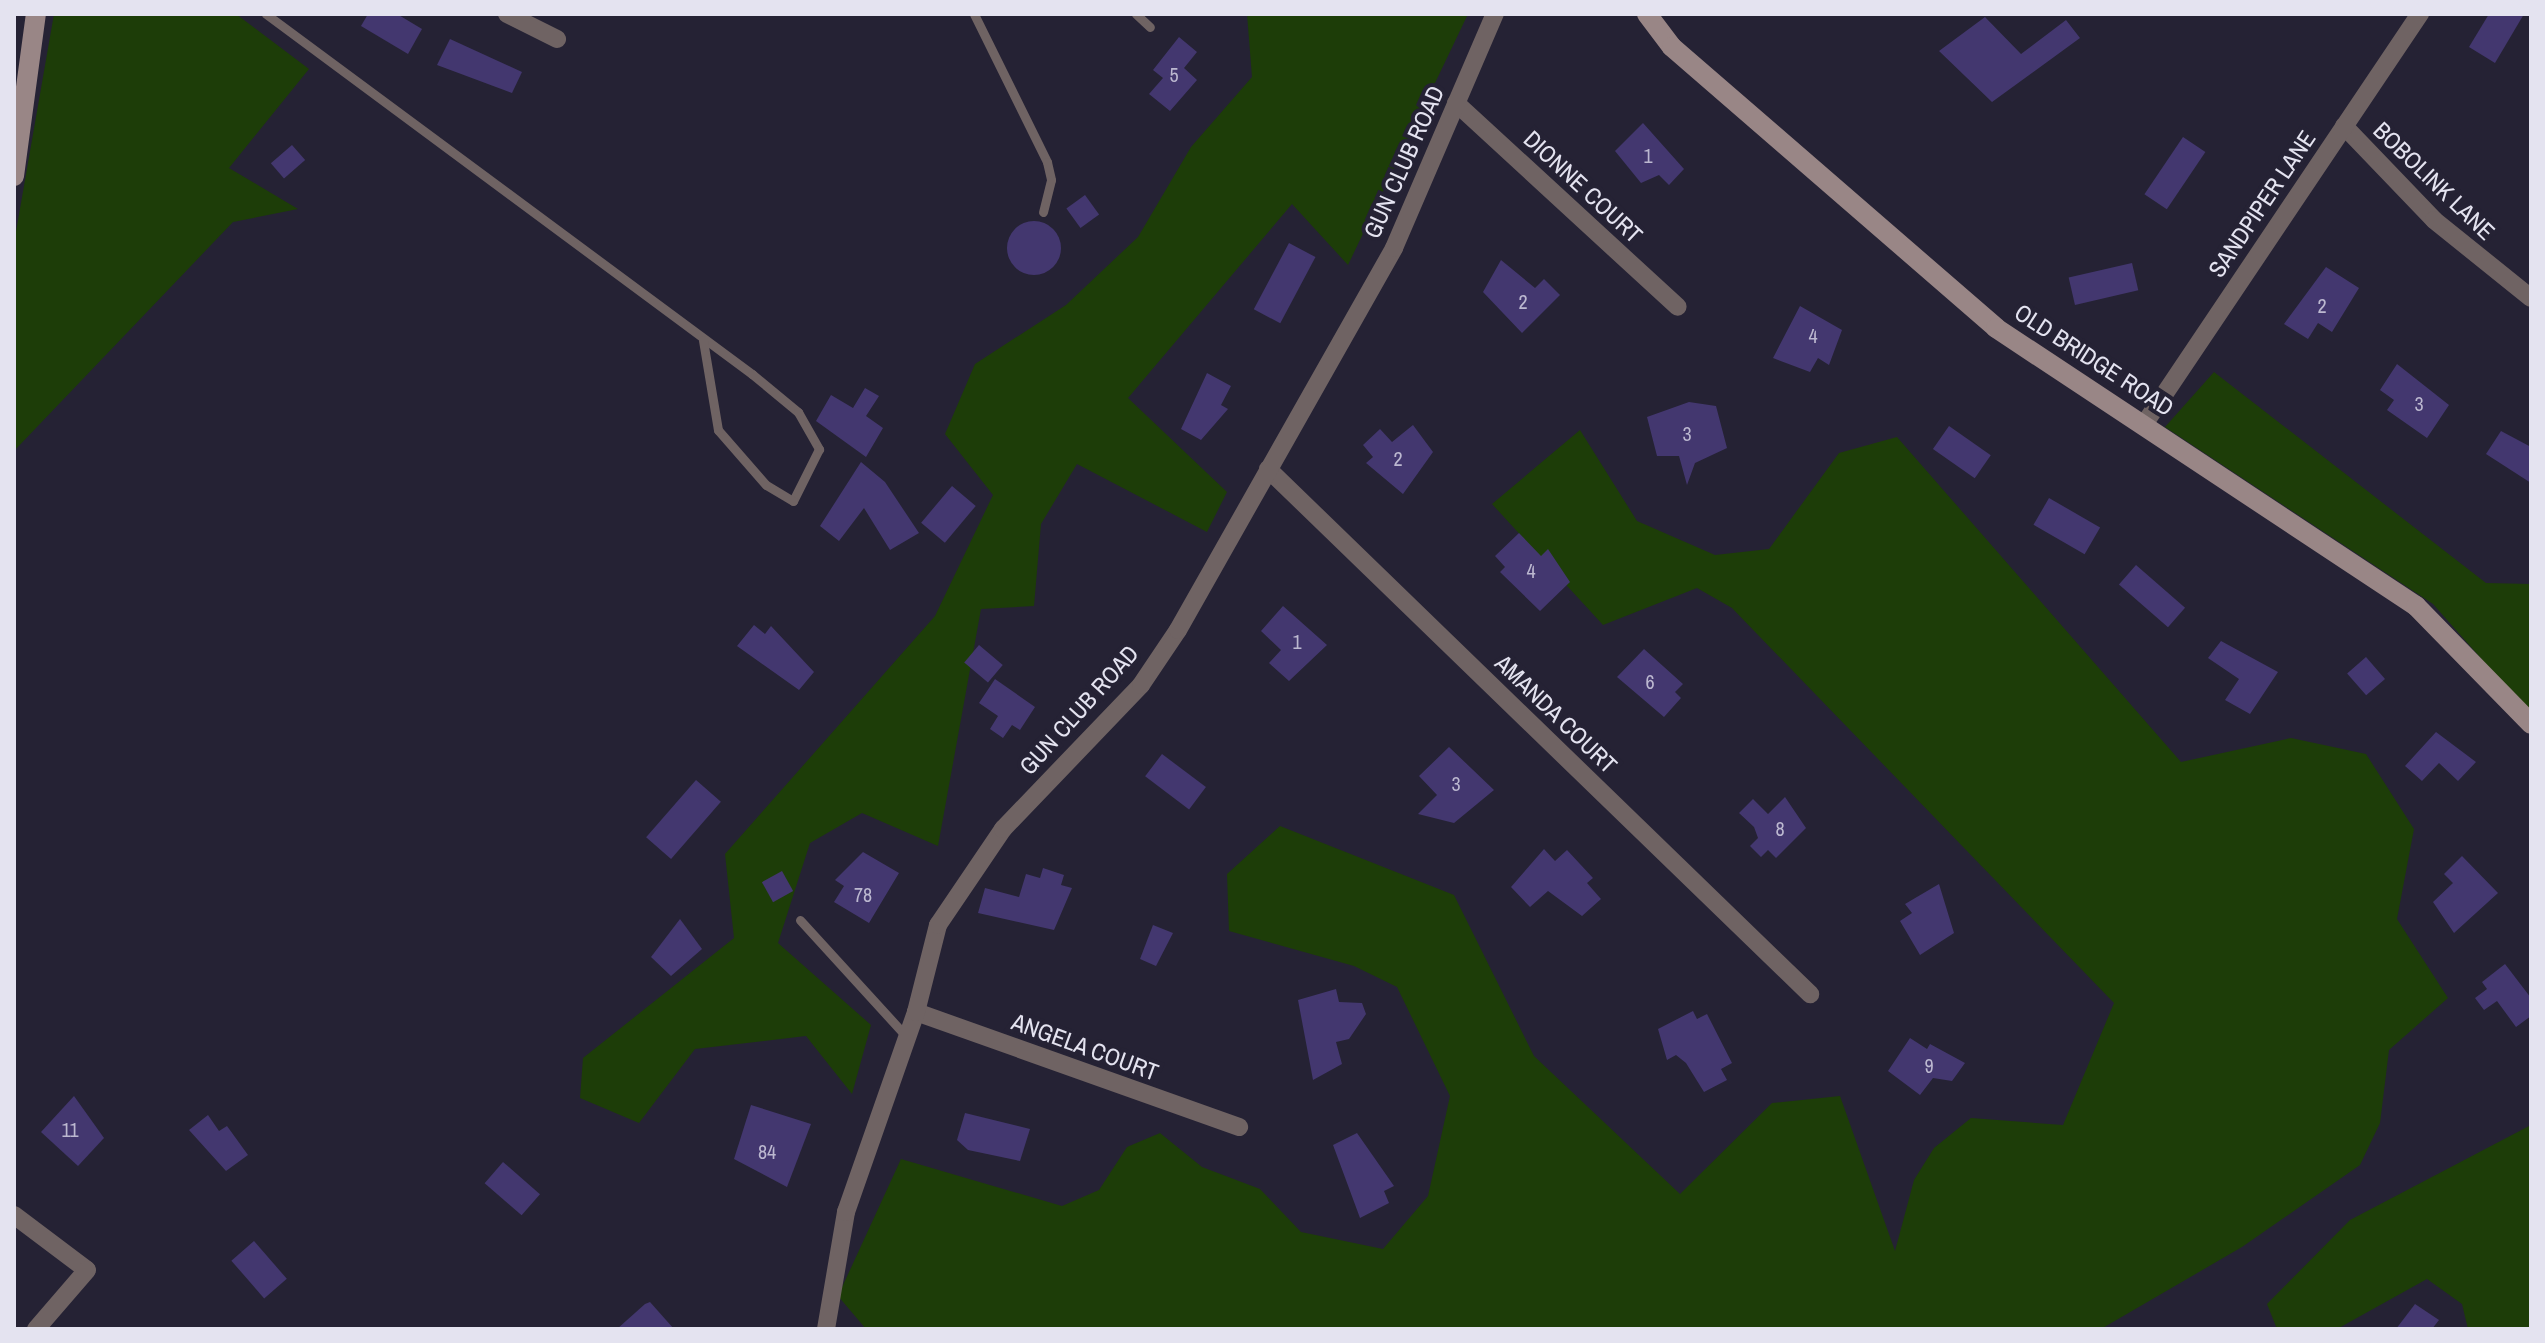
<!DOCTYPE html>
<html>
<head>
<meta charset="utf-8">
<style>
	body { margin:0 }
	#map { position:relative; width:2545px; height:1343px; overflow:hidden; background:#252234; font-family:"Archivo Narrow",sans-serif }
	div>[style] { position:absolute }
	.green>* { inset:0; background:#1d3d08 }
	.building>* { inset:0; background:#43376f; transform-origin:0 0 }
	.round { border-radius:50% }
	.lane>* { height:9px; margin:-4.5px; padding:0 4.5px; transform-origin:4.5px; border-radius:4.5px; background:#6f6363 }
	.street>* { height:18px; margin:-9px; padding:0 9px; transform-origin:9px; border-radius:9px; background:#6f6363 }
	.secondary>* { height:20px; margin:-10px; padding:0 10px; transform-origin:10px; border-radius:10px; background:#998686 }
	span { translate:-50% -50%; white-space:nowrap; text-align:center; line-height:1.15; -webkit-text-stroke:8px #252234; paint-order:stroke }
	.number-label { font-size:20px; color:#bcb8d0 }
	.number-label span { -webkit-text-stroke-width:0 }
	.street-label { font-size:24px; color:#e4e3f0 }
	.frame { position:absolute; inset:0; border:16px solid #e4e3f0; pointer-events:none }
</style>
</head>
<body>
<div id="map">
	<div class="green">
		<div style="clip-path:polygon(54px 14px,236px 14px,309px 69px,229px 168px,298px 209px,233px 222px,14px 451px,14px 243px)"></div>
		<div style="clip-path:polygon(1247px 14px,1468px 14px,1348px 265px,1292px 204px,1128px 398px,1227px 492px,1207px 532px,1077px 464px,1041px 524px,1034px 606px,981px 609px,938px 846px,862px 813px,810px 843px,778px 943px,871px 1025px,852px 1094px,806px 1036px,695px 1049px,639px 1123px,580px 1098px,583px 1058px,734px 938px,725px 854px,935px 616px,993px 495px,945px 434px,975px 364px,1066px 305px,1138px 237px,1191px 147px,1252px 77px)"></div>
		<div style="clip-path:polygon(2214px 372px,2486px 583px,2531px 584px,2531px 715px,2433px 604px,2165px 427px)"></div>
		<div style="clip-path:polygon(1580px 430px,1637px 521px,1715px 555px,1769px 549px,1839px 453px,1897px 437px,2181px 762px,2291px 738px,2366px 754px,2414px 829px,2397px 919px,2448px 998px,2389px 1050px,2380px 1123px,2360px 1165px,2242px 1247px,2101px 1329px,866px 1329px,838px 1296px,901px 1159px,1062px 1206px,1099px 1190px,1127px 1147px,1160px 1133px,1202px 1167px,1260px 1189px,1301px 1232px,1383px 1249px,1428px 1196px,1450px 1096px,1397px 987px,1354px 966px,1229px 931px,1227px 874px,1280px 826px,1454px 895px,1534px 1056px,1680px 1194px,1772px 1103px,1840px 1096px,1895px 1251px,1914px 1180px,1934px 1148px,1971px 1118px,2063px 1125px,2114px 1003px,1732px 608px,1697px 588px,1603px 625px,1492px 504px)"></div>
		<div style="clip-path:polygon(2531px 1125px,2531px 1329px,2468px 1329px,2462px 1304px,2427px 1279px,2337px 1329px,2277px 1329px,2267px 1304px,2350px 1220px)"></div>
	</div>
	<div class="building">
		<div style="clip-path:polygon(368px 14px,397px 14px,422px 29px,408px 54px,361px 26px)"></div>
		<div style="clip-path:polygon(2489px 14px,2524px 14px,2495px 63px,2469px 47px)"></div>
		<div style="clip-path:polygon(1985px 17px,2021px 54px,2066px 20px,2080px 38px,1992px 102px,1939px 51px)"></div>
		<div style="clip-path:polygon(1179px 37px,1197px 52px,1184px 68px,1197px 80px,1170px 111px,1149px 94px,1163px 78px,1153px 70px)"></div>
		<div style="clip-path:polygon(450px 39px,522px 72px,512px 93px,437px 65px)"></div>
		<div style="clip-path:polygon(1643px 123px,1684px 169px,1669px 185px,1659px 175px,1641px 183px,1615px 151px)"></div>
		<div style="left:2183px;top:137px;width:27px;height:69px;rotate:34deg"></div>
		<div style="left:292px;top:145px;width:20px;height:28px;rotate:49deg"></div>
		<div style="left:1085px;top:195px;width:24px;height:23px;rotate:54deg"></div>
		<div class="round" style="left:1007px;top:221px;width:54px;height:54px"></div>
		<div style="left:1289px;top:243px;width:30px;height:75px;rotate:28deg"></div>
		<div style="clip-path:polygon(1501px 260px,1535px 288px,1544px 279px,1560px 295px,1522px 333px,1483px 292px)"></div>
		<div style="left:2132px;top:263px;width:28px;height:65px;rotate:77deg"></div>
		<div style="clip-path:polygon(2326px 267px,2359px 288px,2332px 332px,2318px 323px,2308px 339px,2284px 324px)"></div>
		<div style="clip-path:polygon(1800px 306px,1842px 330px,1829px 365px,1818px 358px,1810px 372px,1773px 358px)"></div>
		<div style="clip-path:polygon(2397px 364px,2449px 405px,2427px 438px,2387px 410px,2394px 400px,2380px 390px)"></div>
		<div style="clip-path:polygon(1207px 373px,1231px 386px,1221px 405px,1228px 409px,1201px 440px,1181px 429px)"></div>
		<div style="clip-path:polygon(865px 388px,879px 396px,866px 416px,883px 428px,866px 457px,816px 421px,831px 395px,853px 408px)"></div>
		<div style="clip-path:polygon(1689px 402px,1716px 406px,1727px 448px,1695px 463px,1687px 485px,1679px 456px,1657px 456px,1647px 417px)"></div>
		<div style="clip-path:polygon(1413px 425px,1433px 452px,1403px 494px,1366px 463px,1373px 457px,1363px 445px,1380px 429px,1392px 442px)"></div>
		<div style="left:1949px;top:426px;width:51px;height:28px;rotate:35deg"></div>
		<div style="clip-path:polygon(2501px 431px,2531px 447px,2531px 483px,2486px 454px)"></div>
		<div style="clip-path:polygon(861px 462px,885px 482px,919px 533px,890px 550px,864px 508px,839px 541px,820px 526px)"></div>
		<div style="left:952px;top:486px;width:31px;height:48px;rotate:40deg"></div>
		<div style="left:2049px;top:498px;width:59px;height:31px;rotate:30deg"></div>
		<div style="clip-path:polygon(1519px 533px,1541px 556px,1548px 549px,1570px 582px,1540px 611px,1500px 572px,1505px 567px,1495px 556px)"></div>
		<div style="left:2136px;top:565px;width:65px;height:26px;rotate:41deg"></div>
		<div style="clip-path:polygon(1283px 606px,1327px 645px,1289px 681px,1269px 663px,1281px 650px,1261px 631px)"></div>
		<div style="clip-path:polygon(754px 625px,765px 634px,771px 626px,814px 672px,799px 690px,737px 646px)"></div>
		<div style="clip-path:polygon(2221px 641px,2278px 672px,2250px 714px,2225px 700px,2239px 679px,2208px 658px)"></div>
		<div style="left:979px;top:645px;width:31px;height:23px;rotate:40deg"></div>
		<div style="clip-path:polygon(1644px 649px,1683px 684px,1675px 692px,1681px 698px,1664px 717px,1617px 677px)"></div>
		<div style="left:2366px;top:657px;width:29px;height:25px;rotate:49deg"></div>
		<div style="clip-path:polygon(995px 679px,1035px 707px,1020px 730px,1012px 725px,1003px 738px,990px 729px,998px 716px,979px 703px)"></div>
		<div style="clip-path:polygon(2436px 732px,2476px 762px,2458px 781px,2439px 763px,2422px 781px,2405px 766px)"></div>
		<div style="clip-path:polygon(1449px 747px,1494px 790px,1454px 823px,1418px 814px,1437px 795px,1419px 776px)"></div>
		<div style="left:1162px;top:754px;width:55px;height:28px;rotate:37deg"></div>
		<div style="left:696px;top:780px;width:33px;height:76px;rotate:41deg"></div>
		<div style="clip-path:polygon(1785px 797px,1806px 828px,1776px 858px,1768px 850px,1761px 857px,1750px 846px,1758px 838px,1754px 827px,1739px 813px,1753px 799px,1768px 814px)"></div>
		<div style="clip-path:polygon(1544px 849px,1555px 861px,1567px 850px,1593px 878px,1587px 883px,1601px 899px,1582px 916px,1548px 891px,1530px 907px,1511px 887px)"></div>
		<div style="clip-path:polygon(863px 852px,899px 873px,869px 923px,834px 902px,844px 886px,835px 880px)"></div>
		<div style="clip-path:polygon(2462px 856px,2498px 893px,2454px 933px,2433px 902px,2453px 883px,2444px 874px)"></div>
		<div style="clip-path:polygon(1043px 868px,1064px 875px,1061px 885px,1072px 888px,1054px 930px,978px 913px,985px 888px,1019px 897px,1026px 874px,1040px 878px)"></div>
		<div style="left:782px;top:871px;width:23px;height:23px;rotate:61deg"></div>
		<div style="clip-path:polygon(1939px 884px,1954px 933px,1920px 955px,1900px 921px,1912px 913px,1905px 904px)"></div>
		<div style="clip-path:polygon(680px 919px,702px 949px,671px 976px,651px 957px)"></div>
		<div style="clip-path:polygon(1153px 925px,1173px 933px,1156px 966px,1140px 959px)"></div>
		<div style="clip-path:polygon(2505px 964px,2531px 998px,2531px 1016px,2516px 1027px,2497px 1001px,2484px 1010px,2475px 998px,2487px 989px,2482px 982px)"></div>
		<div style="clip-path:polygon(1336px 989px,1339px 1002px,1362px 1003px,1366px 1014px,1349px 1039px,1336px 1042px,1342px 1064px,1313px 1080px,1298px 1000px)"></div>
		<div style="clip-path:polygon(1693px 1011px,1697px 1019px,1707px 1014px,1732px 1063px,1721px 1069px,1727px 1080px,1704px 1092px,1686px 1063px,1676px 1055px,1667px 1060px,1658px 1029px)"></div>
		<div style="clip-path:polygon(1910px 1038px,1927px 1049px,1930px 1044px,1965px 1063px,1952px 1081px,1933px 1078px,1920px 1095px,1888px 1071px)"></div>
		<div style="clip-path:polygon(74px 1096px,104px 1138px,78px 1166px,41px 1132px)"></div>
		<div style="clip-path:polygon(751px 1105px,811px 1124px,787px 1187px,734px 1159px)"></div>
		<div style="clip-path:polygon(965px 1113px,1030px 1129px,1020px 1161px,968px 1150px,957px 1140px)"></div>
		<div style="clip-path:polygon(208px 1115px,219px 1131px,227px 1126px,248px 1155px,226px 1171px,189px 1130px)"></div>
		<div style="clip-path:polygon(1357px 1133px,1394px 1186px,1384px 1191px,1389px 1203px,1360px 1218px,1333px 1145px)"></div>
		<div style="left:503px;top:1162px;width:49px;height:28px;rotate:41deg"></div>
		<div style="left:254px;top:1241px;width:50px;height:30px;rotate:49deg"></div>
		<div style="clip-path:polygon(650px 1302px,674px 1329px,617px 1329px,645px 1304px)"></div>
		<div style="clip-path:polygon(2415px 1304px,2439px 1320px,2432px 1329px,2396px 1329px)"></div>
	</div>
	<div class="lane">
		<div style="left:266px;top:14px;width:605px;rotate:36.53deg"></div>
		<div style="left:752px;top:374px;width:60px;rotate:39.6deg"></div>
		<div style="left:798px;top:412px;width:43px;rotate:60.4deg"></div>
		<div style="left:819px;top:449px;width:58px;rotate:116.6deg"></div>
		<div style="left:793px;top:501px;width:31px;rotate:-149deg"></div>
		<div style="left:766px;top:485px;width:73px;rotate:-131.1deg"></div>
		<div style="left:718px;top:430px;width:91px;rotate:-99.5deg"></div>
		<div style="left:974px;top:14px;width:165px;rotate:63.7deg"></div>
		<div style="left:1047px;top:162px;width:18px;rotate:77deg"></div>
		<div style="left:1051px;top:180px;width:33px;rotate:104deg"></div>
		<div style="left:1136px;top:14px;width:19px;rotate:43deg"></div>
		<div style="left:800px;top:920px;width:159px;rotate:47.6deg"></div>
	</div>
	<div class="street">
		<div style="left:507px;top:14px;width:56px;rotate:26.6deg"></div>
		<div style="left:1456px;top:103px;width:301px;rotate:42.6deg"></div>
		<div style="left:2344px;top:126px;width:130px;rotate:46.2deg"></div>
		<div style="left:2434px;top:220px;width:124px;rotate:38.8deg"></div>
		<div style="left:2145px;top:423px;width:493px;rotate:-56.1deg"></div>
		<div style="left:1268px;top:469px;width:755px;rotate:44.09deg"></div>
		<div style="left:916px;top:1012px;width:343px;rotate:19.6deg"></div>
		<div style="left:14px;top:1215px;width:91px;rotate:37deg"></div>
		<div style="left:87px;top:1270px;width:78px;rotate:130.8deg"></div>
		<div style="left:826px;top:1329px;width:119px;rotate:-80.3deg"></div>
		<div style="left:846px;top:1212px;width:212px;rotate:-70.7deg"></div>
		<div style="left:916px;top:1012px;width:90px;rotate:-75.8deg"></div>
		<div style="left:938px;top:925px;width:116px;rotate:-55.9deg"></div>
		<div style="left:1003px;top:829px;width:199px;rotate:-46.2deg"></div>
		<div style="left:1141px;top:685px;width:66px;rotate:-56.1deg"></div>
		<div style="left:1178px;top:630px;width:439px;rotate:-60.5deg"></div>
		<div style="left:1394px;top:248px;width:255px;rotate:-66.7deg"></div>
	</div>
	<div class="secondary">
		<div style="left:1647px;top:14px;width:41px;rotate:52.9deg"></div>
		<div style="left:1672px;top:47px;width:429px;rotate:40.9deg"></div>
		<div style="left:1996px;top:328px;width:504px;rotate:33.5deg"></div>
		<div style="left:2416px;top:606px;width:165px;rotate:45.7deg"></div>
		<div style="left:14px;top:176px;width:163px;rotate:-82.3deg"></div>
	</div>
	<div class="number-label">
		<span style="left:1174px;top:74px">5</span>
		<span style="left:1648px;top:155px">1</span>
		<span style="left:1523px;top:301px">2</span>
		<span style="left:2322px;top:305px">2</span>
		<span style="left:1813px;top:335px">4</span>
		<span style="left:2419px;top:403px">3</span>
		<span style="left:1687px;top:433px">3</span>
		<span style="left:1398px;top:458px">2</span>
		<span style="left:1531px;top:570px">4</span>
		<span style="left:1297px;top:641px">1</span>
		<span style="left:1650px;top:681px">6</span>
		<span style="left:1456px;top:783px">3</span>
		<span style="left:1780px;top:828px">8</span>
		<span style="left:863px;top:894px">78</span>
		<span style="left:1929px;top:1065px">9</span>
		<span style="left:70px;top:1129px">11</span>
		<span style="left:767px;top:1151px">84</span>
	</div>
	<div class="street-label">
		<span style="left:1404px;top:162px;rotate:-66deg">GUN CLUB ROAD</span>
		<span style="left:2434px;top:181px;rotate:44deg">BOBOLINK LANE</span>
		<span style="left:1583px;top:187px;rotate:43deg">DIONNE COURT</span>
		<span style="left:2262px;top:204px;rotate:-56deg">SANDPIPER LANE</span>
		<span style="left:2094px;top:360px;rotate:33deg">OLD BRIDGE ROAD</span>
		<span style="left:1079px;top:710px;rotate:-48deg">GUN CLUB ROAD</span>
		<span style="left:1556px;top:714px;rotate:44deg">AMANDA COURT</span>
		<span style="left:1085px;top:1047px;rotate:20deg">ANGELA COURT</span>
	</div>
	<div class="frame"></div>
</div>
</body>
</html>
